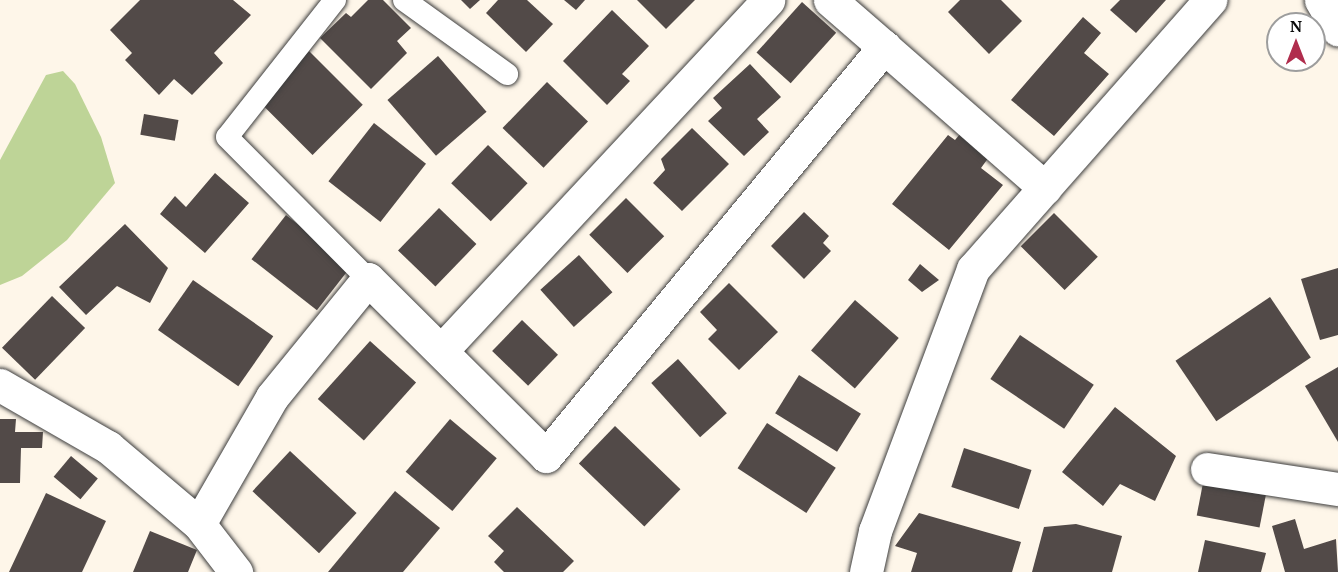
<!DOCTYPE html>
<html>
<head>
<meta charset="utf-8">
<style>
	body { margin:0 }
	#map { position:relative; width:1338px; height:572px; overflow:hidden; background:#fef6e9; font-family:"PT Serif",serif }
	div>[style] { position:absolute }
	.forest>* { inset:0; background:#bed497 }
	.building>* { inset:0; background:#524a48; transform-origin:0 0 }
	.roads { filter:drop-shadow(0 0 2px #3d3d3d) drop-shadow(0 0 2px #3d3d3d) }
	.service>* { height:22px; margin:-11px; padding:0 11px; transform-origin:11px; border-radius:11px; background:#fff }
	.minor>* { height:33px; margin:-16.5px; padding:0 16.5px; transform-origin:16.5px; border-radius:16.5px; background:#fff }
	span { translate:-50% -50%; white-space:nowrap; text-align:center; line-height:1.15; -webkit-text-stroke:6px #fff; paint-order:stroke }
	.north { position:absolute; left:1266px; top:12px; width:60px; height:60px; box-sizing:border-box; background:#fff; border:2px solid #9d9d9d; border-radius:50%; rotate:0deg; font-size:16px; font-weight:700; line-height:24px; text-align:center; color:#0a0a0a }
	.north::after { content:''; display:block; margin:auto; width:21px; height:27px; background:#b02d4d; clip-path:polygon(50% 0,100% 100%,50% 72%,0 100%) }
</style>
</head>
<body>
<div id="map">
	<div class="forest">
		<div style="clip-path:polygon(63px 71px,75px 84px,101px 137px,115px 183px,67px 240px,22px 276px,0 285px,0 160px,46px 75px)"></div>
	</div>
	<div class="building">
		<div style="clip-path:polygon(140px 0,233px 0,251px 15px,214px 53px,223px 63px,192px 95px,174px 79px,159px 95px,125px 60px,132px 53px,110px 30px)"></div>
		<div style="clip-path:polygon(368px 0,383px 0,411px 28px,397px 41px,407px 53px,371px 89px,320px 38px,346px 13px,351px 17px)"></div>
		<div style="clip-path:polygon(461px 0,480px 0,470px 9px)"></div>
		<div style="clip-path:polygon(498px 0,527px 0,553px 24px,526px 52px,486px 13px)"></div>
		<div style="clip-path:polygon(564px 0,585px 0,576px 10px)"></div>
		<div style="clip-path:polygon(637px 0,695px 0,666px 29px)"></div>
		<div style="clip-path:polygon(960px 0,1001px 0,1022px 21px,989px 54px,948px 12px)"></div>
		<div style="clip-path:polygon(1120px 0,1166px 0,1136px 33px,1110px 10px)"></div>
		<div style="left:802px;top:2px;width:46px;height:68px;rotate:42deg"></div>
		<div style="clip-path:polygon(612px 10px,649px 46px,622px 74px,630px 81px,607px 105px,563px 61px)"></div>
		<div style="clip-path:polygon(1083px 17px,1101px 33px,1084px 53px,1109px 74px,1054px 136px,1011px 100px)"></div>
		<div style="left:309px;top:51px;width:76px;height:71px;rotate:45deg"></div>
		<div style="left:438px;top:56px;width:74px;height:67px;rotate:49deg"></div>
		<div style="clip-path:polygon(750px 64px,781px 97px,757px 119px,769px 132px,744px 156px,708px 121px,722px 108px,713px 98px)"></div>
		<div style="left:547px;top:82px;width:57px;height:64px;rotate:44deg"></div>
		<div style="left:144px;top:114px;width:35px;height:21px;rotate:10deg"></div>
		<div style="left:374px;top:123px;width:66px;height:74px;rotate:38deg"></div>
		<div style="clip-path:polygon(692px 128px,729px 164px,682px 211px,653px 183px,665px 170px,661px 159px)"></div>
		<div style="clip-path:polygon(960px 134px,989px 157px,981px 168px,1003px 185px,949px 250px,892px 204px,948px 135px,955px 140px)"></div>
		<div style="left:488px;top:145px;width:55px;height:53px;rotate:44deg"></div>
		<div style="clip-path:polygon(215px 173px,249px 203px,205px 253px,160px 214px,175px 196px,186px 207px)"></div>
		<div style="left:626px;top:198px;width:54px;height:52px;rotate:45deg"></div>
		<div style="left:439px;top:208px;width:52px;height:59px;rotate:44deg"></div>
		<div style="clip-path:polygon(804px 212px,829px 236px,823px 243px,831px 251px,804px 279px,771px 246px)"></div>
		<div style="left:1054px;top:213px;width:62px;height:47px;rotate:45deg"></div>
		<div style="left:286px;top:215px;width:83px;height:56px;rotate:38deg"></div>
		<div style="clip-path:polygon(125px 224px,168px 268px,150px 303px,117px 286px,86px 315px,59px 287px)"></div>
		<div style="left:579px;top:255px;width:50px;height:52px;rotate:48deg"></div>
		<div style="clip-path:polygon(920px 264px,939px 280px,922px 292px,908px 280px)"></div>
		<div style="clip-path:polygon(1338px 268px,1338px 335px,1320px 340px,1301px 279px)"></div>
		<div style="left:193px;top:280px;width:98px;height:61px;rotate:35deg"></div>
		<div style="clip-path:polygon(729px 283px,778px 332px,739px 370px,708px 339px,717px 330px,700px 312px)"></div>
		<div style="left:52px;top:296px;width:46px;height:72px;rotate:44deg"></div>
		<div style="left:1270px;top:297px;width:73px;height:114px;rotate:56deg"></div>
		<div style="left:855px;top:300px;width:58px;height:67px;rotate:41deg"></div>
		<div style="left:522px;top:320px;width:50px;height:43px;rotate:44deg"></div>
		<div style="left:1020px;top:335px;width:89px;height:53px;rotate:34deg"></div>
		<div style="left:370px;top:341px;width:62px;height:78px;rotate:42deg"></div>
		<div style="left:678px;top:359px;width:73px;height:36px;rotate:48deg"></div>
		<div style="clip-path:polygon(1338px 367px,1338px 442px,1305px 386px)"></div>
		<div style="left:799px;top:375px;width:73px;height:45px;rotate:32deg"></div>
		<div style="clip-path:polygon(1115px 407px,1176px 456px,1155px 501px,1120px 484px,1103px 506px,1062px 472px)"></div>
		<div style="clip-path:polygon(0 419px,16px 419px,15px 432px,43px 432px,42px 448px,21px 448px,20px 483px,0 483px)"></div>
		<div style="left:450px;top:419px;width:61px;height:69px;rotate:40deg"></div>
		<div style="left:767px;top:423px;width:82px;height:54px;rotate:33deg"></div>
		<div style="left:615px;top:426px;width:91px;height:52px;rotate:44deg"></div>
		<div style="left:964px;top:448px;width:71px;height:41px;rotate:18deg"></div>
		<div style="left:290px;top:451px;width:91px;height:55px;rotate:43deg"></div>
		<div style="left:71px;top:456px;width:35px;height:27px;rotate:40deg"></div>
		<div style="left:1203px;top:483px;width:64px;height:33px;rotate:11deg"></div>
		<div style="clip-path:polygon(395px 491px,440px 528px,403px 572px,328px 572px)"></div>
		<div style="clip-path:polygon(46px 493px,106px 521px,82px 572px,9px 572px)"></div>
		<div style="clip-path:polygon(517px 507px,574px 561px,563px 572px,504px 572px,494px 562px,504px 551px,488px 536px)"></div>
		<div style="clip-path:polygon(919px 513px,1021px 542px,1012px 572px,911px 572px,917px 553px,895px 546px)"></div>
		<div style="clip-path:polygon(1295px 519px,1304px 549px,1336px 539px,1338px 572px,1285px 572px,1272px 526px)"></div>
		<div style="clip-path:polygon(1076px 524px,1122px 536px,1112px 572px,1032px 572px,1044px 527px)"></div>
		<div style="clip-path:polygon(150px 531px,197px 550px,188px 572px,133px 572px)"></div>
		<div style="clip-path:polygon(1205px 540px,1266px 553px,1261px 572px,1198px 572px)"></div>
	</div>
	<div class="roads">
		<div class="service">
			<div style="left:335px;top:0;width:174px;rotate:128.2deg"></div>
			<div style="left:227px;top:137px;width:200px;rotate:45.2deg"></div>
			<div style="left:404px;top:0;width:127px;rotate:35.7deg"></div>
		</div>
		<div class="minor">
			<div style="left:830px;top:0;width:72px;rotate:41deg"></div>
			<div style="left:1321px;top:0;width:34px;rotate:60deg"></div>
			<div style="left:441px;top:351px;width:480px;rotate:-47deg"></div>
			<div style="left:0;top:385px;width:125px;rotate:29.9deg"></div>
			<div style="left:108px;top:447px;width:119px;rotate:40.2deg"></div>
			<div style="left:199px;top:524px;width:61px;rotate:52.4deg"></div>
			<div style="left:1207px;top:469px;width:133px;rotate:8.7deg"></div>
			<div style="left:199px;top:524px;width:146px;rotate:-60.1deg"></div>
			<div style="left:272px;top:397px;width:152px;rotate:-50.9deg"></div>
			<div style="left:368px;top:279px;width:251px;rotate:44.8deg"></div>
			<div style="left:546px;top:456px;width:531px;rotate:-50.43deg"></div>
			<div style="left:884px;top:47px;width:214px;rotate:41.2deg"></div>
			<div style="left:866px;top:572px;width:42px;rotate:-77.6deg"></div>
			<div style="left:875px;top:531px;width:280px;rotate:-69.5deg"></div>
			<div style="left:973px;top:269px;width:359px;rotate:-48.6deg"></div>
		</div>
	</div>
	<div class="north">N</div>
</div>
</body>
</html>
